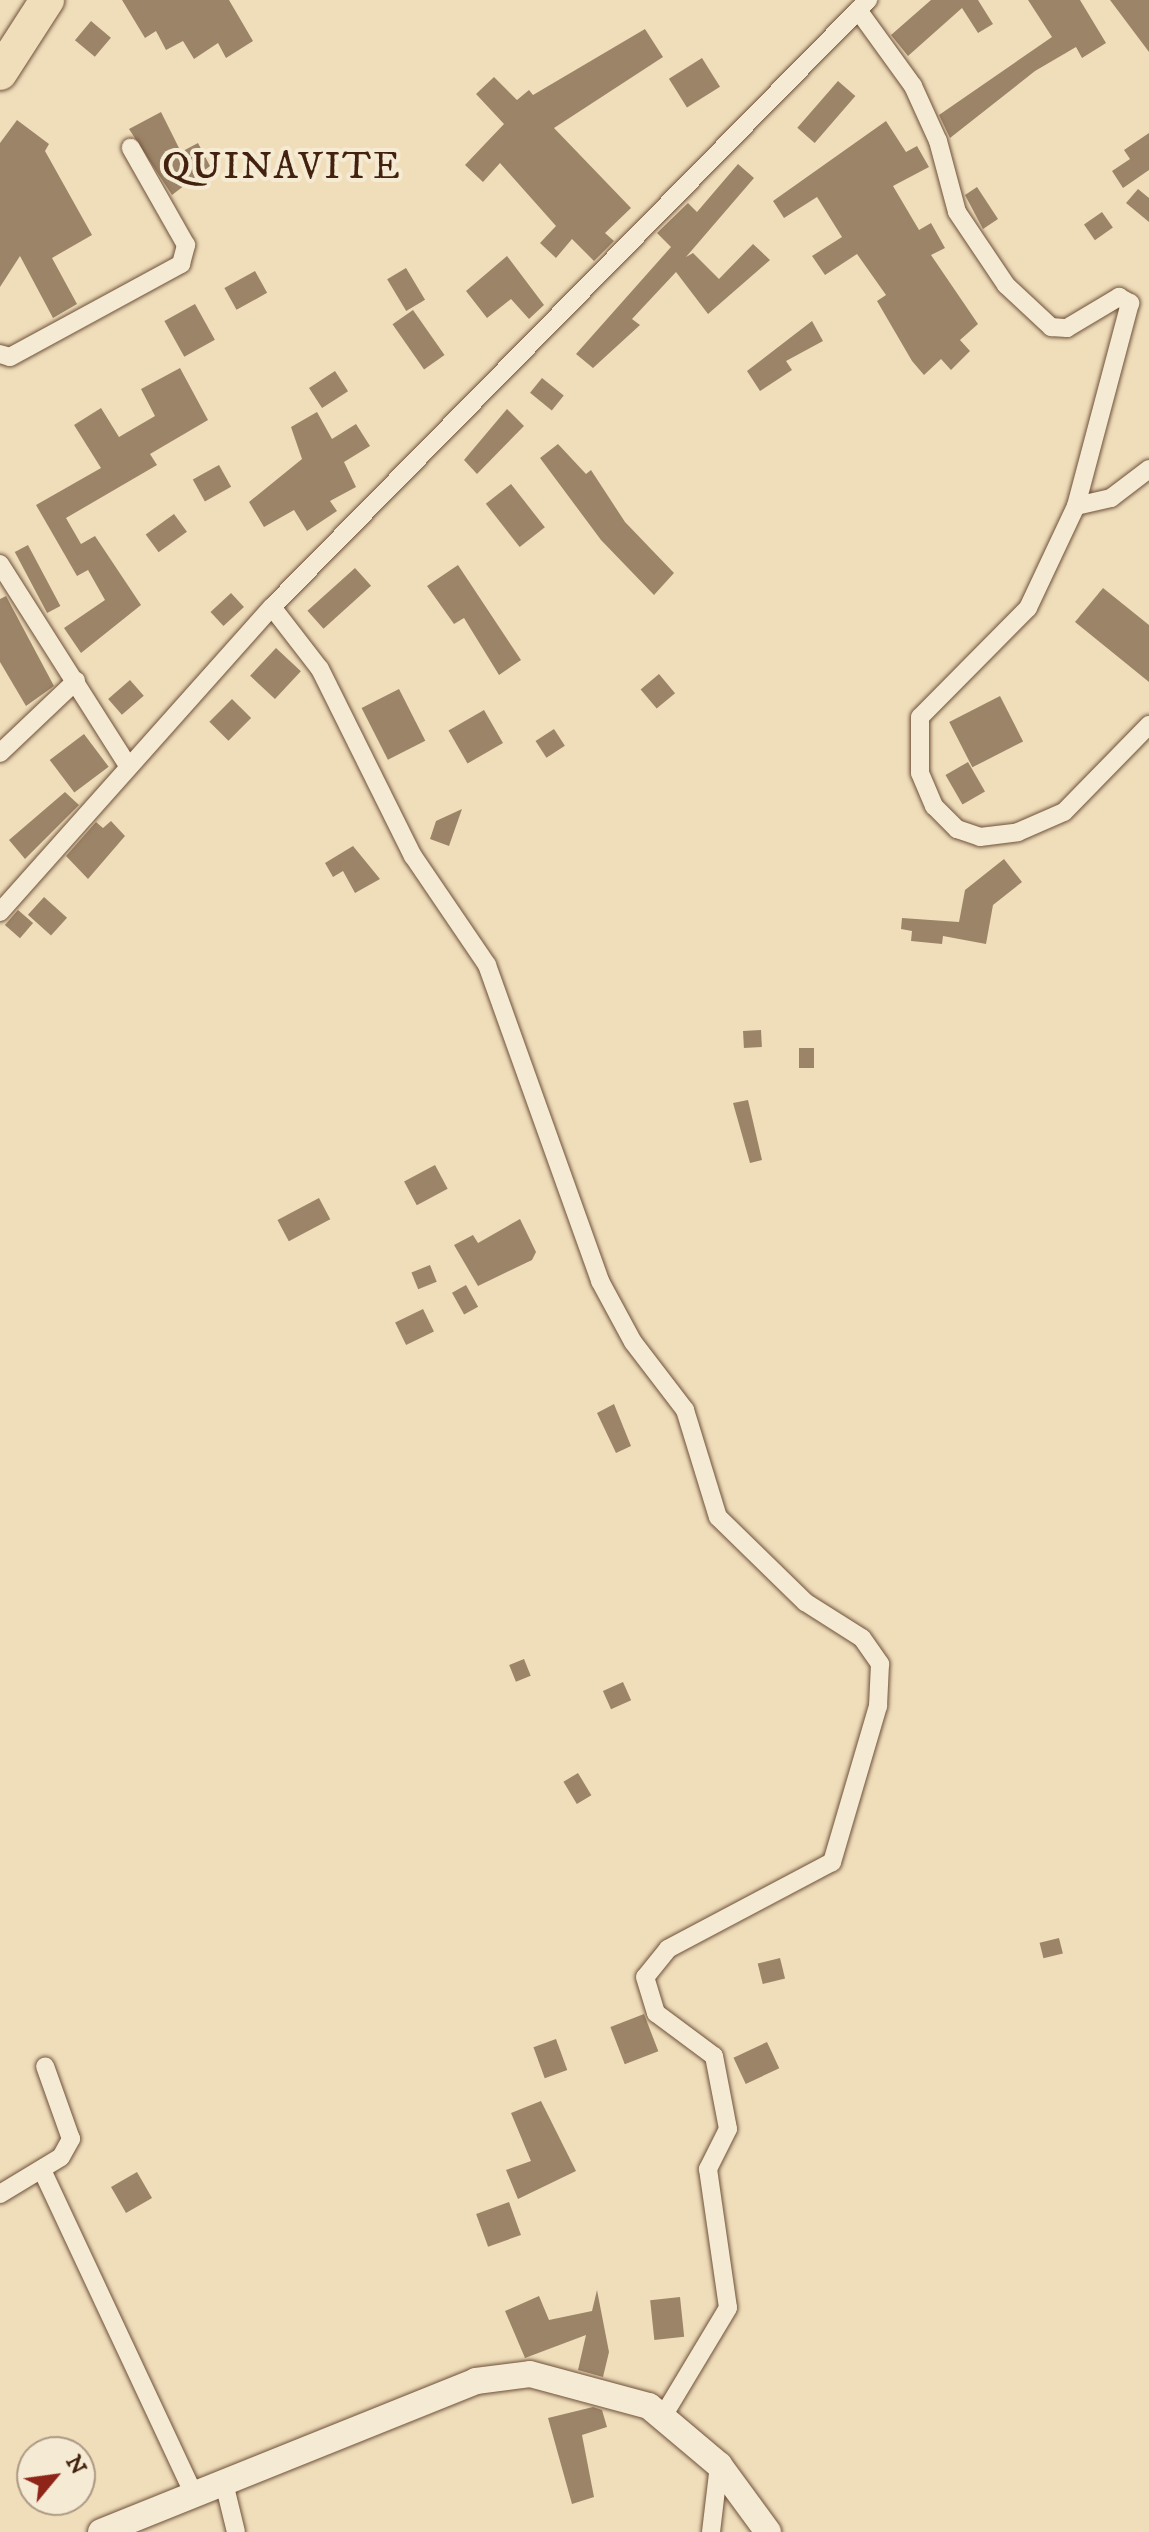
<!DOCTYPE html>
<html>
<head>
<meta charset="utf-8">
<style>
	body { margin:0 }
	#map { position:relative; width:1149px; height:2532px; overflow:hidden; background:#f0debb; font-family:"IM FELL DW Pica",serif }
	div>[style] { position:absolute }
	.building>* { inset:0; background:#9c8468; transform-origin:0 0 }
	.roads { filter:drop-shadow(0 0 2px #6e513a) drop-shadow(0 0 2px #6e513a) }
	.street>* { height:18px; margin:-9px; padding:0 9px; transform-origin:9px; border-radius:9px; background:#f5ead3 }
	.secondary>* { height:26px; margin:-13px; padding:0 13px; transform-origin:13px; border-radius:13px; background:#f5ead3 }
	.highway>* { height:34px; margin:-17px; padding:0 17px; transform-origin:17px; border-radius:17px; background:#f0debb }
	span { translate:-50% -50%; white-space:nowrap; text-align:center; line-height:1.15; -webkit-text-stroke:8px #f5ead3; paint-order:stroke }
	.quarter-label { font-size:38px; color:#42220f; letter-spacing:2px }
	.north { position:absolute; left:16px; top:2436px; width:80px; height:80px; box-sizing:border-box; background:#f5ead3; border:2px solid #ad9a85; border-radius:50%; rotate:61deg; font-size:22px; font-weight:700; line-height:32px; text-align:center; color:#42220f }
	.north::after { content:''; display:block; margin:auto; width:28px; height:36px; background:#8f2418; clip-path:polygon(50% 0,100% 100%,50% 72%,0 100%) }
</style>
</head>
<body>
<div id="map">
	<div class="building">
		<div style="clip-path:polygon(122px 0,229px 0,253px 41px,226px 58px,218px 43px,194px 59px,183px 41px,166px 50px,156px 31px,145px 38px)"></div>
		<div style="clip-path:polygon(931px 0,978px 0,993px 24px,978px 33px,962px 8px,908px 56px,891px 35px)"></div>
		<div style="clip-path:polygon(1028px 0,1080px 0,1106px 43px,1082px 58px,1076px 47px,1035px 71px,950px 138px,939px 115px,1052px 37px)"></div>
		<div style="clip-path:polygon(1110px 0,1149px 0,1149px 52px)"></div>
		<div style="left:91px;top:21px;width:26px;height:25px;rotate:40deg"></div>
		<div style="clip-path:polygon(645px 29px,663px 57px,554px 128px,631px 208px,605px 233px,614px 241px,594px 261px,572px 239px,556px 258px,540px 243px,556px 226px,500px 163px,483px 182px,465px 165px,504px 124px,476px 94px,494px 77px,517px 100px,529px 90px,533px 95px)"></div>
		<div style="left:702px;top:58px;width:34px;height:39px;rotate:58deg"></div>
		<div style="left:838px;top:81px;width:23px;height:62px;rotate:41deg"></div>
		<div style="clip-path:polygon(161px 112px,181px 152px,198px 143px,210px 166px,172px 195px,129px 129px)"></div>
		<div style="clip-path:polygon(17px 120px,49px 144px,45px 151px,92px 235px,52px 258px,77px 304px,53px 318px,20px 256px,0 287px,0 143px)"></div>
		<div style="clip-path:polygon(886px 121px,906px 152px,917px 146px,929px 167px,893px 186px,919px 230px,931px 223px,945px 248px,931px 255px,978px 324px,960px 340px,970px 351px,951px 370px,941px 359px,924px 375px,912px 361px,877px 301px,886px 295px,857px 254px,825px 275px,812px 256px,842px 237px,817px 197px,784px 218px,773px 201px)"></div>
		<div style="clip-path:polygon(1149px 133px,1149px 170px,1123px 188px,1112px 171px,1130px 159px,1124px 150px)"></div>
		<div style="clip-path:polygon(738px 164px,754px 178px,686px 257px,693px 253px,719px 279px,753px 244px,770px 260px,708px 314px,676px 272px,632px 319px,640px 325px,593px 368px,576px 354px,671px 247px,657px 233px,688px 203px,697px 212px)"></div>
		<div style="clip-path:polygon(977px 187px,998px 219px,983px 229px,965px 195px)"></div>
		<div style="clip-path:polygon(1138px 189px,1149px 198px,1149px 222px,1126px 203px)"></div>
		<div style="left:1102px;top:212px;width:19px;height:22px;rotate:55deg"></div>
		<div style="clip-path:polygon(507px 256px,544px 305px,529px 319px,511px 299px,487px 318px,466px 291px)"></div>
		<div style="left:406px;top:268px;width:37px;height:22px;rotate:59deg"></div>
		<div style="left:255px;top:271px;width:25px;height:35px;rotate:61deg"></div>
		<div style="left:195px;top:304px;width:41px;height:35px;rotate:61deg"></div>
		<div style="left:413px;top:310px;width:55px;height:25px;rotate:55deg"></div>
		<div style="clip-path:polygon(812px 321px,823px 341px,786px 361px,792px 370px,760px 391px,747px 371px)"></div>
		<div style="clip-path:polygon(180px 368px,208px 420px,150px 454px,157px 465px,66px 518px,81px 544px,95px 536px,141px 605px,81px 653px,64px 628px,105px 600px,88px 570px,77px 576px,36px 505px,101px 468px,74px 425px,101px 408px,119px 437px,155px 416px,141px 389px)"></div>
		<div style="left:335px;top:371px;width:24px;height:31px;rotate:57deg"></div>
		<div style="left:542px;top:378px;width:28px;height:19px;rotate:39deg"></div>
		<div style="clip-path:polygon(507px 409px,524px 426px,477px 474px,464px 460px)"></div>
		<div style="clip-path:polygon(317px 412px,332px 439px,356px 424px,370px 446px,344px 462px,356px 487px,330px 501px,337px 511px,307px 531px,294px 510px,264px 527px,249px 502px,302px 459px,291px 427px)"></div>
		<div style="clip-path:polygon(558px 444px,586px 474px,591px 470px,625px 522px,674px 573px,654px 595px,601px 540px,540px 458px)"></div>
		<div style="left:219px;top:465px;width:25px;height:30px;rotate:61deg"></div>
		<div style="left:511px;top:484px;width:55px;height:32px;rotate:52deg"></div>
		<div style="left:174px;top:514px;width:22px;height:35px;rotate:54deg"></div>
		<div style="left:28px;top:545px;width:69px;height:15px;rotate:62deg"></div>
		<div style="clip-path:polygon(458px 565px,521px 660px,499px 675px,464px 618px,454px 624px,427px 586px)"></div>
		<div style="left:355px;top:568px;width:24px;height:64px;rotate:48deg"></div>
		<div style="clip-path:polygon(1103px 588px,1149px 625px,1149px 682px,1075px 622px)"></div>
		<div style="left:231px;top:593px;width:19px;height:28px;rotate:47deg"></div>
		<div style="clip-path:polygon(6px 596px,54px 686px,26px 706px,0 662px,0 599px)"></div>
		<div style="left:276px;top:648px;width:34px;height:38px;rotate:43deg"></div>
		<div style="left:659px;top:674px;width:25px;height:24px;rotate:50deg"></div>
		<div style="left:130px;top:680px;width:21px;height:29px;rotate:49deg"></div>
		<div style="left:399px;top:689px;width:58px;height:42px;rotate:63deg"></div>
		<div style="left:1000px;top:696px;width:51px;height:57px;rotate:63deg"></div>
		<div style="left:232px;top:699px;width:27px;height:32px;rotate:45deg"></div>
		<div style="left:484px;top:710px;width:38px;height:41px;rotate:60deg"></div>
		<div style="left:554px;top:729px;width:20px;height:22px;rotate:57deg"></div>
		<div style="left:84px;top:734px;width:41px;height:43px;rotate:53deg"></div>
		<div style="left:968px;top:762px;width:34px;height:26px;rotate:60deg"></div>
		<div style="clip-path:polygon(65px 792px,79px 805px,25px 859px,9px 840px)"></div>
		<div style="clip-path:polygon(462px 809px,449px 846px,430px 839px,436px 821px)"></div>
		<div style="clip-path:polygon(111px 821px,125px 836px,88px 879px,66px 856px,96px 822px,103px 828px)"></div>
		<div style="clip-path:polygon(353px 846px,380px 879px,355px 893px,343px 871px,333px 877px,325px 863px)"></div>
		<div style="clip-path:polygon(1004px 859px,1022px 882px,993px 905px,986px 944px,943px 936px,942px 944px,911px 941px,912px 931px,901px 929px,902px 918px,959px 922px,965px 890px)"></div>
		<div style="left:44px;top:897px;width:31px;height:24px;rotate:42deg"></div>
		<div style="left:18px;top:910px;width:20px;height:20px;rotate:41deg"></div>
		<div style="left:761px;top:1030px;width:17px;height:18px;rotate:87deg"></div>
		<div style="left:799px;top:1048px;width:15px;height:20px"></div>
		<div style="clip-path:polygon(748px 1100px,762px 1160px,750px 1163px,733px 1103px)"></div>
		<div style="left:435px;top:1165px;width:27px;height:35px;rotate:62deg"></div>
		<div style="left:319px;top:1198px;width:24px;height:47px;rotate:62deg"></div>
		<div style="clip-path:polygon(520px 1219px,536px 1252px,532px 1260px,478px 1286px,454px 1245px,473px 1235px,478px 1243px)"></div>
		<div style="left:430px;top:1265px;width:18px;height:20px;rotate:68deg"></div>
		<div style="left:466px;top:1285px;width:25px;height:16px;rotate:61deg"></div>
		<div style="left:423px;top:1309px;width:25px;height:31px;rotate:64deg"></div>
		<div style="clip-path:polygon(614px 1404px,631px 1446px,616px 1453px,597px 1413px)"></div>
		<div style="left:524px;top:1659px;width:18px;height:16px;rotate:68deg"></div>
		<div style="left:623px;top:1682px;width:20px;height:22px;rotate:66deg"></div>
		<div style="left:578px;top:1773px;width:26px;height:17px;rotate:59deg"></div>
		<div style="left:1059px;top:1938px;width:16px;height:20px;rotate:76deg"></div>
		<div style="left:780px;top:1958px;width:21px;height:23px;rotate:76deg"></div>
		<div style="left:644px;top:2014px;width:40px;height:36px;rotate:69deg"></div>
		<div style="left:556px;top:2039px;width:33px;height:24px;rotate:70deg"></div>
		<div style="left:767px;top:2042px;width:29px;height:37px;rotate:65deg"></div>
		<div style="clip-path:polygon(541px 2101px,576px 2171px,518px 2199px,506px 2170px,531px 2161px,511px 2113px)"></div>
		<div style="left:137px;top:2172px;width:30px;height:30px;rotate:60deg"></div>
		<div style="left:509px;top:2202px;width:35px;height:35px;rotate:70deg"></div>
		<div style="clip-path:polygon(597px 2290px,609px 2352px,603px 2377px,578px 2370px,586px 2335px,525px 2358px,505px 2311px,539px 2296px,549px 2320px,592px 2311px)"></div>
		<div style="left:680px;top:2297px;width:40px;height:30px;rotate:84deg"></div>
		<div style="clip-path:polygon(593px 2407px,602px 2410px,607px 2427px,582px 2435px,594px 2497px,572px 2504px,548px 2418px)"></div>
	</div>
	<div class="roads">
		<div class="street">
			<div style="left:858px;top:10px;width:94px;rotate:54.1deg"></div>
			<div style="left:913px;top:86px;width:60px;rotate:65.6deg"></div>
			<div style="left:938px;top:141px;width:73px;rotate:75deg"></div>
			<div style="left:957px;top:212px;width:88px;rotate:56.1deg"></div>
			<div style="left:1006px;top:285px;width:62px;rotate:43deg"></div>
			<div style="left:1051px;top:327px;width:16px;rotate:4deg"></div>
			<div style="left:1067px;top:328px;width:61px;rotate:-30.8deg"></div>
			<div style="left:1119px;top:297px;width:13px;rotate:29deg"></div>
			<div style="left:1130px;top:303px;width:210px;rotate:104.9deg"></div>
			<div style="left:1076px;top:506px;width:113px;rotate:115.2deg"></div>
			<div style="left:1028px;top:608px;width:153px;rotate:134.7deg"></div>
			<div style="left:920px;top:717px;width:56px;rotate:90deg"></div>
			<div style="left:920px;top:773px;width:36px;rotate:67deg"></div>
			<div style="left:934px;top:806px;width:33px;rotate:45deg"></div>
			<div style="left:957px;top:829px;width:24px;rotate:19deg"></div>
			<div style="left:980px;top:837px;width:38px;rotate:-7deg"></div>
			<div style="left:1018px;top:832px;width:50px;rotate:-23.5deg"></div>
			<div style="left:1064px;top:812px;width:122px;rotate:-45.7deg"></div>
			<div style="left:0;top:354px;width:10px;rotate:17deg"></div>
			<div style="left:10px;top:357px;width:195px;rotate:-28.5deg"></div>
			<div style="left:181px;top:264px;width:20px;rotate:-75deg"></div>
			<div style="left:186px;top:245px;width:112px;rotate:-119.6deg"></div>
			<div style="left:1076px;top:506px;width:36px;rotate:-13deg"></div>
			<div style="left:1111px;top:498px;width:48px;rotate:-37.3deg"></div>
			<div style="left:0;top:564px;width:239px;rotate:57.6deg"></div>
			<div style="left:272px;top:607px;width:78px;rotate:52.3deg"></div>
			<div style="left:320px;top:669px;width:209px;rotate:63.6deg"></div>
			<div style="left:413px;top:856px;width:132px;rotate:55.8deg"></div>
			<div style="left:487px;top:965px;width:336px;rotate:70.3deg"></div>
			<div style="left:600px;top:1281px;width:69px;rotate:61.6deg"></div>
			<div style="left:633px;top:1342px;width:86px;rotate:52.6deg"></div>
			<div style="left:685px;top:1410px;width:112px;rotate:72.9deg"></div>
			<div style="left:718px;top:1517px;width:122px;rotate:44.3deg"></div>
			<div style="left:805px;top:1602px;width:67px;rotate:32.3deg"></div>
			<div style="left:862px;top:1638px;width:32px;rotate:55deg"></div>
			<div style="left:880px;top:1664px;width:42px;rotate:92.7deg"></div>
			<div style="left:878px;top:1706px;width:163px;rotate:106.4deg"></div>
			<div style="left:832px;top:1862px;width:186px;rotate:152.1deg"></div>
			<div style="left:668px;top:1949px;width:36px;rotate:129deg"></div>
			<div style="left:645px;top:1977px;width:38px;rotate:73deg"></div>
			<div style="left:656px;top:2013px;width:72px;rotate:36.6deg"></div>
			<div style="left:714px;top:2056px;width:74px;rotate:79.1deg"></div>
			<div style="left:728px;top:2129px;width:45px;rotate:116.6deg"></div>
			<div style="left:708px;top:2169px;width:140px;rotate:81.8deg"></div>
			<div style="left:728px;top:2308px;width:126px;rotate:121deg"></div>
			<div style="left:0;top:753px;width:105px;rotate:-43.5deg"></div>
			<div style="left:0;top:912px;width:409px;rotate:-48.3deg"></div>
			<div style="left:272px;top:607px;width:851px;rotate:-45.52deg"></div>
			<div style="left:42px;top:2170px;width:361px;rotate:64.9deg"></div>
			<div style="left:0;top:2194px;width:71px;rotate:-31.2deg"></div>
			<div style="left:61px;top:2157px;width:21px;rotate:-61deg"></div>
			<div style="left:71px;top:2139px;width:77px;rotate:-109.6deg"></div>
			<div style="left:225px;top:2487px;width:46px;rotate:76.3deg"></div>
			<div style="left:711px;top:2532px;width:67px;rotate:-83.2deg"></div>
		</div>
		<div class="secondary">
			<div style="left:101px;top:2532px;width:404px;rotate:-21.9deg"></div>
			<div style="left:476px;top:2381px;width:54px;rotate:-7.4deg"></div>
			<div style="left:530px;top:2374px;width:123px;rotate:15.1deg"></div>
			<div style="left:649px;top:2406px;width:92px;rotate:40.1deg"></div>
			<div style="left:719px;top:2465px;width:83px;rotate:53.8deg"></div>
		</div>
		<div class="highway">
			<div style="left:0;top:73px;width:87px;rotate:-57.2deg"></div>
		</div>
	</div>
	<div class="quarter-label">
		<span style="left:282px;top:168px">QUINAVITE</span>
	</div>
	<div class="north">N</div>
</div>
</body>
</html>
